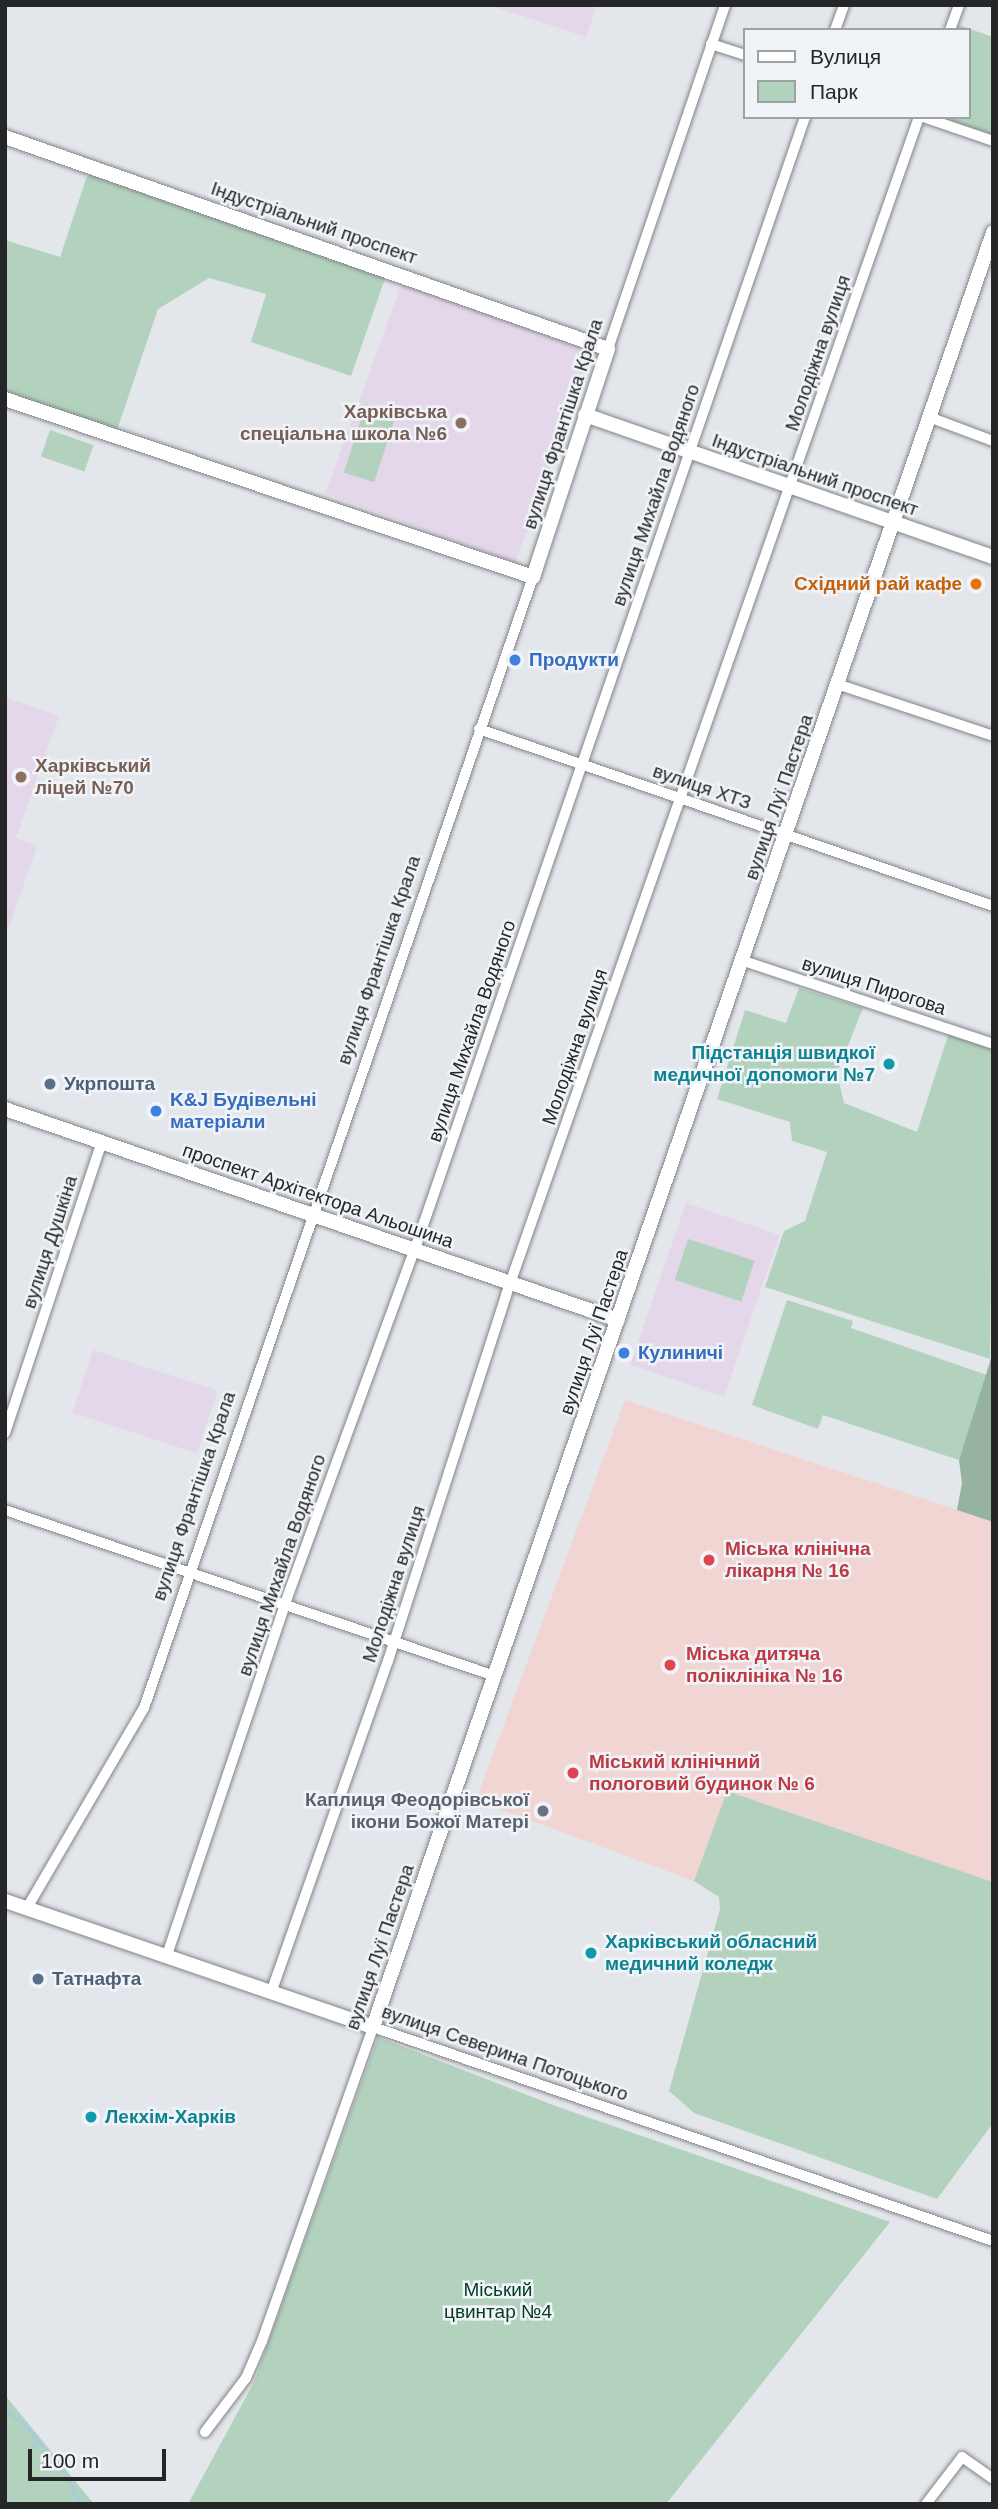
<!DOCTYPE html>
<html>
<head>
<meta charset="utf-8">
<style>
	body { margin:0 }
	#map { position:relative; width:998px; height:2509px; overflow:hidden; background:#e3e6eb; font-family:Arial,sans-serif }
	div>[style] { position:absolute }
	.education>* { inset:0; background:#e4d7ea; transform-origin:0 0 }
	.medical>* { inset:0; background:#f0d5d2 }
	.green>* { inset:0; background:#b3d2be; transform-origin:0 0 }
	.forest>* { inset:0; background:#95b39f }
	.stream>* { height:2.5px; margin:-1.25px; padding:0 1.25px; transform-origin:1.25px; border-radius:1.25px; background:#a7cbda }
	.roads { filter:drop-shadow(0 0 2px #818488) drop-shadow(0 0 2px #818488) }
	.street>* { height:10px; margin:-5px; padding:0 5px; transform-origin:5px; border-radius:5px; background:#fff }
	.secondary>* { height:14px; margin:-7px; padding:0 7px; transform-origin:7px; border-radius:7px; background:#fff }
	.dots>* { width:19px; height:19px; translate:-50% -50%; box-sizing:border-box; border:4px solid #f0f4f8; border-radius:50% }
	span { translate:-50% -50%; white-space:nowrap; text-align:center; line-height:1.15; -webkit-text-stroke:5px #f0f4f8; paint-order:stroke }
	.street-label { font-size:19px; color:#252627 }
	.education-label { font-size:19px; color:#785e54; font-weight:700 }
	.right { translate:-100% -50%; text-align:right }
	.left { translate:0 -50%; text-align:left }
	.food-label { font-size:19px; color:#c56008; font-weight:700 }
	.shop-label { font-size:19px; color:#366cbe; font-weight:700 }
	.culture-label { font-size:19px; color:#0d838f; font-weight:700 }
	.service-label { font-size:19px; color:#4e5e75; font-weight:700 }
	.health-label { font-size:19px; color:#be3a42; font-weight:700 }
	.worship-label { font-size:19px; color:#5b616d; font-weight:700 }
	.park-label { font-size:19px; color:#033d22 }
	.frame { position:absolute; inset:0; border:7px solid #252627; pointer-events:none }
	.legend { position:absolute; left:743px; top:28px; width:228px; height:91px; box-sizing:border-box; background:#f0f4f8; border:2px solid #9fa2a4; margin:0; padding:9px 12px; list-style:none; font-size:21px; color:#252627 }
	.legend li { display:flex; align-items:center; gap:14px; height:35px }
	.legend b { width:35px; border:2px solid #9fa2a4 }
	.scale { position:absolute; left:28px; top:2449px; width:138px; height:32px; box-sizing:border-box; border:4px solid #252627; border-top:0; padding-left:9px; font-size:21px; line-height:24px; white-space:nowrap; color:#252627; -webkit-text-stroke:5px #f0f4f8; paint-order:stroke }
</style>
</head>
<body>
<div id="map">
	<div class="education">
		<div style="clip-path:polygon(489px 5px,597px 5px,586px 37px)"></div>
		<div style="left:402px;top:283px;width:202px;height:224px;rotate:20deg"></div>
		<div style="clip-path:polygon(5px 697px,59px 716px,16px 838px,37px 846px,9px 928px,5px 926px)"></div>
		<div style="left:686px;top:1203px;width:99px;height:171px;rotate:19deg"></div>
		<div style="left:93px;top:1350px;width:131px;height:66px;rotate:18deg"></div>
	</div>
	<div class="medical">
		<div style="clip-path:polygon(625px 1400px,993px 1522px,993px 1882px,727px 1791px,694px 1881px,476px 1800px)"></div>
	</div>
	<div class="green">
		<div style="clip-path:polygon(953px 23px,993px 37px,993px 141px,923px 117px,968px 117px,968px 30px,950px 30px)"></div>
		<div style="clip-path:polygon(99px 172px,388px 270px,351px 376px,251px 342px,266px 294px,209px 278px,158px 309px,115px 436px,5px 399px,5px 240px,60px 257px,87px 176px)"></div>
		<div style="left:366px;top:404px;width:32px;height:72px;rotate:18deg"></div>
		<div style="left:50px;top:430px;width:46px;height:28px;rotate:19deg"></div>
		<div style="clip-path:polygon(799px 988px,863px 1008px,837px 1073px,844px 1103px,917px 1132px,949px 1032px,993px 1048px,990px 1359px,765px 1287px,784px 1231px,805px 1221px,827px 1152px,792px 1141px,790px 1122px,717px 1099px,745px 1010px,786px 1023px)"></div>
		<div style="left:688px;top:1239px;width:70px;height:43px;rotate:18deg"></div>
		<div style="clip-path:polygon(787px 1300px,853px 1321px,851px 1328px,987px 1375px,959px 1460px,823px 1415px,818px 1429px,752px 1405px)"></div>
		<div style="clip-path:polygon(727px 1791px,993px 1882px,993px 2123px,937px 2199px,694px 2113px,669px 2091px,720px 1909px,719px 1897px,694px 1881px)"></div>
		<div style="clip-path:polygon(378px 2037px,561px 2108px,890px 2222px,666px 2504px,188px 2504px,254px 2382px)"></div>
		<div style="clip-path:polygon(5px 2395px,94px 2504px,5px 2504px)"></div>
	</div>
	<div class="forest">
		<div style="clip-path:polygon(993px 1352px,993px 1522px,957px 1510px,962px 1483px,959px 1460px)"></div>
	</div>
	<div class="stream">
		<div style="left:5px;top:2409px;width:33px;rotate:40deg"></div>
		<div style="left:30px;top:2430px;width:60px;rotate:51deg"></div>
		<div style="left:68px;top:2477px;width:30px;rotate:66deg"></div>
		<div style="left:29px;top:2451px;width:13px;rotate:-48deg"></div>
	</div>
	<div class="roads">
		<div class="street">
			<div style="left:835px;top:30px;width:27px;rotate:-70deg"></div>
			<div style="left:950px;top:30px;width:27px;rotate:-70deg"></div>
			<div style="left:711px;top:44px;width:35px;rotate:18deg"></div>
			<div style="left:923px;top:117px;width:74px;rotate:18.9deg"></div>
			<div style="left:608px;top:349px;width:363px;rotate:-71.2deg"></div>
			<div style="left:929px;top:417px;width:68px;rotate:20.6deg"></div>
			<div style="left:837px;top:684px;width:164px;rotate:18.4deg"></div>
			<div style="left:479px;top:729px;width:544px;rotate:19deg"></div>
			<div style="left:744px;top:961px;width:262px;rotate:18.4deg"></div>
			<div style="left:5px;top:1433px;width:307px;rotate:-71.6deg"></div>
			<div style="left:5px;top:1510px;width:517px;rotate:18.72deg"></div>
			<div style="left:27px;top:1908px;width:232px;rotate:-59.7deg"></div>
			<div style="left:144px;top:1708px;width:1196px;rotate:-71.02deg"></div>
			<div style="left:167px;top:1955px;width:377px;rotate:-71.4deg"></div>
			<div style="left:287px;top:1598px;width:384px;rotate:-69.9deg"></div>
			<div style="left:419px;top:1237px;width:1185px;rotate:-70.98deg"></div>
			<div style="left:272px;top:1990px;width:349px;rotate:-70.6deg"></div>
			<div style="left:388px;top:1661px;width:385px;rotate:-72.1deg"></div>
			<div style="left:506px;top:1295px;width:1248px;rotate:-70.68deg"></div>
			<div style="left:205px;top:2432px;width:68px;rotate:-52.8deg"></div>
			<div style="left:246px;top:2378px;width:40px;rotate:-66.6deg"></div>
			<div style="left:262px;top:2341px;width:333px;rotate:-70.5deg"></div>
			<div style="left:373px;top:2027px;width:656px;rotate:19.04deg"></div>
			<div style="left:926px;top:2504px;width:59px;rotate:-52.5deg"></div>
			<div style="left:962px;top:2457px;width:38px;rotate:35deg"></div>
		</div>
		<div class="secondary">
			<div style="left:5px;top:137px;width:639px;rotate:19.37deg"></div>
			<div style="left:608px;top:349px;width:240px;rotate:108.2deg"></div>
			<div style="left:533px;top:577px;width:557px;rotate:-161.37deg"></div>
			<div style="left:585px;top:415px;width:432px;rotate:19.2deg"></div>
			<div style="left:5px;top:1109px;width:648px;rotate:18.99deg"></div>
			<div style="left:5px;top:1901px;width:389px;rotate:18.9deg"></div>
			<div style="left:373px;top:2027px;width:1899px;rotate:-70.94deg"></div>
		</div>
	</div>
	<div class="dots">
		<div style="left:461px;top:423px;background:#8d6e63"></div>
		<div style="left:976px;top:584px;background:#e8710a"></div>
		<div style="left:515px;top:660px;background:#3f7fe0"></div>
		<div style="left:21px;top:777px;background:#8d6e63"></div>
		<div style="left:889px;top:1064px;background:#0f9aa8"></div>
		<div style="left:50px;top:1084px;background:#5c6f8a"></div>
		<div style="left:156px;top:1111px;background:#3f7fe0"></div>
		<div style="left:624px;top:1353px;background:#3f7fe0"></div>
		<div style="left:709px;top:1560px;background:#e0444e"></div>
		<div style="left:670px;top:1665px;background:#e0444e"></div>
		<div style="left:573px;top:1773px;background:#e0444e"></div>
		<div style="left:543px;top:1811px;background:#6b7280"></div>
		<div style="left:591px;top:1953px;background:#0f9aa8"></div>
		<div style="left:38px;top:1979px;background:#5c6f8a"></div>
		<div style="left:91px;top:2117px;background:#0f9aa8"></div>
	</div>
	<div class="street-label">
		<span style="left:314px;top:223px;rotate:19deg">Індустріальний проспект</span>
		<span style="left:818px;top:353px;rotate:-71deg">Молодіжна вулиця</span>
		<span style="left:563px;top:424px;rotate:-72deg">вулиця Франтішка Крала</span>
		<span style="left:815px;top:475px;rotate:19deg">Індустріальний проспект</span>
		<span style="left:656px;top:495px;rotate:-71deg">вулиця Михайла Водяного</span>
		<span style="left:702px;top:787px;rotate:19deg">вулиця ХТЗ</span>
		<span style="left:779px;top:797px;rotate:-71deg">вулиця Луї Пастера</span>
		<span style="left:379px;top:960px;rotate:-71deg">вулиця Франтішка Крала</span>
		<span style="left:874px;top:986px;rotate:18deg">вулиця Пирогова</span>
		<span style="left:472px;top:1031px;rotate:-71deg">вулиця Михайла Водяного</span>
		<span style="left:575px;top:1047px;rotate:-71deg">Молодіжна вулиця</span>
		<span style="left:318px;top:1196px;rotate:19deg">проспект Архітектора Альошина</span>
		<span style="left:50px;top:1242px;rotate:-72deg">вулиця Душкіна</span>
		<span style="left:594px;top:1332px;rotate:-71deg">вулиця Луї Пастера</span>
		<span style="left:194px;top:1496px;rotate:-71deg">вулиця Франтішка Крала</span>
		<span style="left:282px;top:1565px;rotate:-71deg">вулиця Михайла Водяного</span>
		<span style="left:394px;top:1584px;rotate:-72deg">Молодіжна вулиця</span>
		<span style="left:380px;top:1947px;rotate:-71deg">вулиця Луї Пастера</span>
		<span style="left:505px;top:2053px;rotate:19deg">вулиця Северина Потоцького</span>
	</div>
	<div class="education-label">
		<span class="right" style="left:447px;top:423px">Харківська<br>спеціальна школа №6</span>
		<span class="left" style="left:35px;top:777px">Харківський<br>ліцей №70</span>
	</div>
	<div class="food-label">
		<span class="right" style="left:962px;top:584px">Східний рай кафе</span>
	</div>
	<div class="shop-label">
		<span class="left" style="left:529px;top:660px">Продукти</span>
		<span class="left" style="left:170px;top:1111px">K&amp;J Будівельні<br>матеріали</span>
		<span class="left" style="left:638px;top:1353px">Кулиничі</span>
	</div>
	<div class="culture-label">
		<span class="right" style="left:875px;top:1064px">Підстанція швидкої<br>медичної допомоги №7</span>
		<span class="left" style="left:605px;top:1953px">Харківський обласний<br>медичний коледж</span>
		<span class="left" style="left:105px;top:2117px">Лекхім-Харків</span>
	</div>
	<div class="service-label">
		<span class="left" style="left:64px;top:1084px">Укрпошта</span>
		<span class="left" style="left:52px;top:1979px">Татнафта</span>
	</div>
	<div class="health-label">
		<span class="left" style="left:725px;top:1560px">Міська клінічна<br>лікарня № 16</span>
		<span class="left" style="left:686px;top:1665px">Міська дитяча<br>поліклініка № 16</span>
		<span class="left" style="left:589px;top:1773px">Міський клінічний<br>пологовий будинок № 6</span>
	</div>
	<div class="worship-label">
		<span class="right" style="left:529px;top:1811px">Каплиця Феодорівської<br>ікони Божої Матері</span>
	</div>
	<div class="park-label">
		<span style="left:498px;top:2301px">Міський<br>цвинтар №4</span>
	</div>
	<div class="frame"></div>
	<ul class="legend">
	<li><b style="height:9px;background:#fff"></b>Вулиця</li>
	<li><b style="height:19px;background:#b3d2be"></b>Парк</li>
	</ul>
	<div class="scale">100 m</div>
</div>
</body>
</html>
